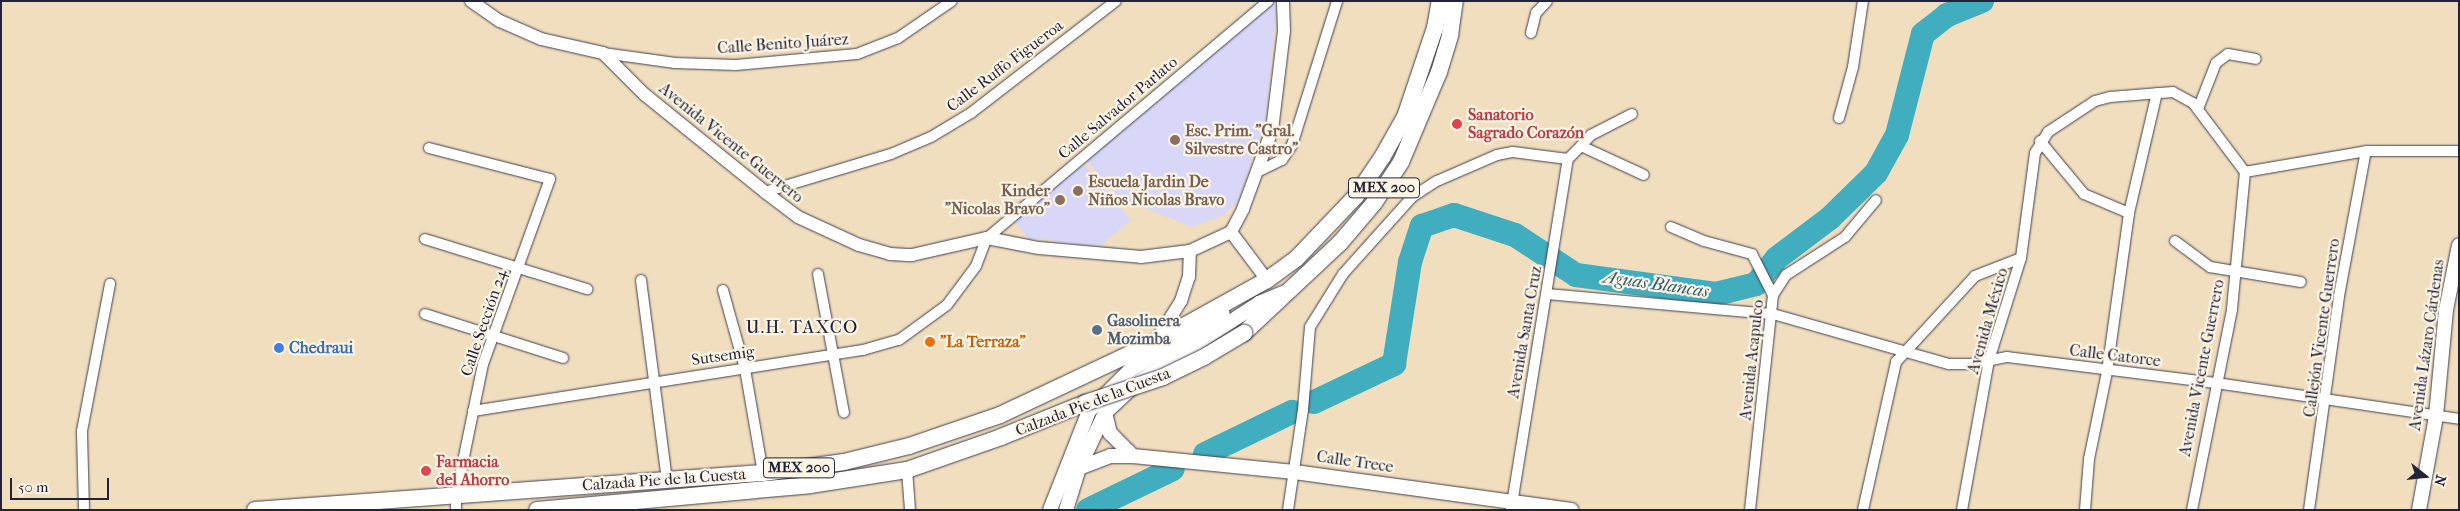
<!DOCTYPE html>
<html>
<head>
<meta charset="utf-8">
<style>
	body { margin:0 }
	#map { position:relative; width:2460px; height:511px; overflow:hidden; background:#f1debe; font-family:"IM FELL French Canon",serif }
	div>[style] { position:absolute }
	.built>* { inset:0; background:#d9d7f8 }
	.river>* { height:24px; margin:-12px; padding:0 12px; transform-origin:12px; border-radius:12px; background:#40aebe }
	.roads { filter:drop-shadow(0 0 1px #413e4f) drop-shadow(0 0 1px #413e4f) }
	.minor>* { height:10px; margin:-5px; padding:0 5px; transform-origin:5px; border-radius:5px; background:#fff }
	.tertiary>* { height:12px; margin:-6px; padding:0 6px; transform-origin:6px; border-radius:6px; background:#fff }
	.secondary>* { height:14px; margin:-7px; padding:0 7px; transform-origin:7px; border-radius:7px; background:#fff }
	.primary>* { height:16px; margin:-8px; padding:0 8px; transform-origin:8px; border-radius:8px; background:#fff }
	.bridges { filter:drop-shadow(0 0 1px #413e4f) drop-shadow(0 0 1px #413e4f) }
	.primary-bridge>* { height:16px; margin:-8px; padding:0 8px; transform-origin:8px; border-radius:8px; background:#fff }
	.dots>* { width:14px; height:14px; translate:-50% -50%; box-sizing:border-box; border:2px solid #fcf5e5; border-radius:50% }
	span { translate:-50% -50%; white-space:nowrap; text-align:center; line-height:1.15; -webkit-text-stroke:4.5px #fcf5e5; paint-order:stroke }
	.shield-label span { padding:1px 4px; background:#fcf5e5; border:1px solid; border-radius:4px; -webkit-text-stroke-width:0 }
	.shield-label { font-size:15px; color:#22223b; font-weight:700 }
	.street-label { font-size:16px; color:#22223b }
	.health-label { font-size:16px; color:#be3a42; font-weight:700 }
	.left { translate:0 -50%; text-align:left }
	.education-label { font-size:16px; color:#785e54; font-weight:700 }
	.right { translate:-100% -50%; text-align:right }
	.service-label { font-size:16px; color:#4e5e75; font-weight:700 }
	.food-label { font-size:16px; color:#c56008; font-weight:700 }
	.shop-label { font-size:16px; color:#366cbe; font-weight:700 }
	.water-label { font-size:18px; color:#2e5a6f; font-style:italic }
	.neighbourhood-label { font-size:18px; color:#22223b; letter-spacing:1px }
	.frame { position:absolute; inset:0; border:2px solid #22223b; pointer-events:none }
	.north { position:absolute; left:2400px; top:451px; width:50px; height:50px; -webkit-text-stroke:4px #fcf5e5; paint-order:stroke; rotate:106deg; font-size:14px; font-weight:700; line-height:20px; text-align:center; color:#22223b }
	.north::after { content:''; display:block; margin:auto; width:18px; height:22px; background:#22223b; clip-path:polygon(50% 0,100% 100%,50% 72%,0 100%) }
	.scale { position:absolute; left:10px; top:478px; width:99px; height:22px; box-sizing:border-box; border:2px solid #22223b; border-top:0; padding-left:6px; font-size:15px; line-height:18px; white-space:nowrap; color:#22223b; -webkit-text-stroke:4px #fcf5e5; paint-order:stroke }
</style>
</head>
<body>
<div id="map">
	<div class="built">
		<div style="clip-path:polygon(1277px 1px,1266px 118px,1238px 202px,1222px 216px,1192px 227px,1119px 198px,1086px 160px)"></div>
		<div style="clip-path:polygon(1083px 162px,1131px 220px,1097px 249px,1044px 239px,1030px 240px,1013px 220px)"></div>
	</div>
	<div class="river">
		<div style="left:1314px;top:402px;width:89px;rotate:-25.4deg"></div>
		<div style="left:1394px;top:364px;width:103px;rotate:-81.1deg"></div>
		<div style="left:1410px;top:262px;width:38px;rotate:-72deg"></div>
		<div style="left:1422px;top:226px;width:34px;rotate:-19deg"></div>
		<div style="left:1454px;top:215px;width:64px;rotate:18.2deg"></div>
		<div style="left:1515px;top:235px;width:73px;rotate:33.3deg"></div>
		<div style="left:1576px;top:275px;width:141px;rotate:7.7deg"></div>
		<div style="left:1716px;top:294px;width:41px;rotate:-14deg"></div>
		<div style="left:1756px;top:284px;width:33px;rotate:-51deg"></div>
		<div style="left:1777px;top:258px;width:66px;rotate:-37deg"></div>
		<div style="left:1830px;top:218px;width:64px;rotate:-44.4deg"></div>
		<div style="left:1876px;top:173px;width:43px;rotate:-61.1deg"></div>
		<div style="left:1897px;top:135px;width:104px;rotate:-75.6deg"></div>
		<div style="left:1923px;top:34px;width:31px;rotate:-38deg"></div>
		<div style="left:1947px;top:15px;width:38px;rotate:-22deg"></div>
		<div style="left:1205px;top:454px;width:97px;rotate:-25.8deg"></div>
		<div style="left:1088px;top:510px;width:94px;rotate:-25.8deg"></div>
	</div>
	<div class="roads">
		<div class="minor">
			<div style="left:1531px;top:33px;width:21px;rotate:-76deg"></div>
			<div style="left:1536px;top:13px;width:16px;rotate:-47deg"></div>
			<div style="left:603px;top:53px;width:73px;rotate:7.9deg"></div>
			<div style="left:675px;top:63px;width:61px;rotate:1.9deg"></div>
			<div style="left:736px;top:65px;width:121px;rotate:-5.2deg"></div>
			<div style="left:857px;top:54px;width:44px;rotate:-21.3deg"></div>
			<div style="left:898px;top:38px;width:65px;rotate:-34.4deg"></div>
			<div style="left:2198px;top:109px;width:49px;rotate:-68.6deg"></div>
			<div style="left:2216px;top:63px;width:15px;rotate:-37deg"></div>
			<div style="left:2228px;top:54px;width:28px;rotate:10deg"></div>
			<div style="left:1839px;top:118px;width:53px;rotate:-74.6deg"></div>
			<div style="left:1853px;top:67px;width:67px;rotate:-81.4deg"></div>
			<div style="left:2040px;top:141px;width:69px;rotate:50.3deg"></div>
			<div style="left:2084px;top:194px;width:49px;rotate:22.9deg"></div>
			<div style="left:1581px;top:146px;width:15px;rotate:-48deg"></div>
			<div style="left:1591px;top:135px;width:46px;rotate:-27.1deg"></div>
			<div style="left:429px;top:148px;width:125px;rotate:14.4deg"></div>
			<div style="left:550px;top:179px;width:197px;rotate:109.9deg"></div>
			<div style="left:483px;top:364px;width:135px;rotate:101.6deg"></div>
			<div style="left:456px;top:496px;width:14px;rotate:90deg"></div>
			<div style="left:1568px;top:159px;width:18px;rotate:-45deg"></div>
			<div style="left:1581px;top:146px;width:69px;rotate:24.7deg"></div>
			<div style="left:1257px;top:172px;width:28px;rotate:-26deg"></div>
			<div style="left:1282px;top:160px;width:18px;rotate:-56deg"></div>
			<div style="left:1292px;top:145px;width:151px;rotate:-72.6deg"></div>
			<div style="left:765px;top:192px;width:132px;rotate:-16.8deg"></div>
			<div style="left:891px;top:154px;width:43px;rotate:-23deg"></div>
			<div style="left:931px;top:137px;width:47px;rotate:-31deg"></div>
			<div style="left:971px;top:113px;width:183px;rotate:-37.7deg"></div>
			<div style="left:1671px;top:227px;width:36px;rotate:23deg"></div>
			<div style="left:1704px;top:241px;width:50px;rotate:15.2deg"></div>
			<div style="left:1752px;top:254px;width:46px;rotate:62.9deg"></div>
			<div style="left:425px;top:239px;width:170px;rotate:17.2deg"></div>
			<div style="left:2175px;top:241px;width:44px;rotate:36.6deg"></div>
			<div style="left:2210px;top:267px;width:92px;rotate:9.4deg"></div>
			<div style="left:818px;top:274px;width:141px;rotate:79.4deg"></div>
			<div style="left:641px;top:280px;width:202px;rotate:82.6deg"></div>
			<div style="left:723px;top:290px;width:82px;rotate:74.4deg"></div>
			<div style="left:745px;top:369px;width:106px;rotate:80.2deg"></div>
			<div style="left:1547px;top:294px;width:227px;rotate:5.1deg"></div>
			<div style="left:1773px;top:314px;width:183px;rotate:15.9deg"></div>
			<div style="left:1949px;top:364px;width:22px"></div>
			<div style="left:1971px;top:364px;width:37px;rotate:-11deg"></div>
			<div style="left:2007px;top:357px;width:211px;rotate:7.1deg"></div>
			<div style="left:2216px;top:383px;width:246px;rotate:8.4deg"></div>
			<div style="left:425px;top:314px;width:145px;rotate:17.7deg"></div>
			<div style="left:473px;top:411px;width:395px;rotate:-8.9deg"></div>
			<div style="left:863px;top:350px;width:37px;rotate:-16deg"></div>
			<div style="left:899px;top:340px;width:59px;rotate:-36.1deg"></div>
			<div style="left:947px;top:305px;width:49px;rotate:-53.4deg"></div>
			<div style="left:976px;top:266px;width:30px;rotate:-69deg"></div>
			<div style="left:987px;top:238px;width:368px;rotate:-40.1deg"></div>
			<div style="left:907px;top:470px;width:40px;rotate:85.7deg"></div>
			<div style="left:84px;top:510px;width:79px;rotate:-91.5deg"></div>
			<div style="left:82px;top:431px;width:150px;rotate:-79.2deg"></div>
			<div style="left:1288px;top:510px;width:101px;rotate:-81.5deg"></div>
			<div style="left:1303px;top:410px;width:83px;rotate:-85.2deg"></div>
			<div style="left:1310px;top:327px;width:62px;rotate:-58.1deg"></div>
			<div style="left:1343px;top:274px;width:103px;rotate:-48.1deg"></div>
			<div style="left:1412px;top:197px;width:30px;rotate:-33deg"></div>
			<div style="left:1437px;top:181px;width:65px;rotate:-23.4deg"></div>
			<div style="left:1497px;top:155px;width:16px;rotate:-11deg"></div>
			<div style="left:1513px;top:152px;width:55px;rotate:7.3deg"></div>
			<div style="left:1511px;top:510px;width:356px;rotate:-80.8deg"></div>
			<div style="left:1750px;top:510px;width:216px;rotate:-83.9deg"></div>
			<div style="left:1773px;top:295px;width:24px;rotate:-57deg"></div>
			<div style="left:1786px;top:275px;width:70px;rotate:-32.8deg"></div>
			<div style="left:1845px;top:237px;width:48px;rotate:-50deg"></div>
			<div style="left:1863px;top:510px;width:152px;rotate:-77.4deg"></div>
			<div style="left:1896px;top:362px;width:117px;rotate:-47.4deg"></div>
			<div style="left:1975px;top:276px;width:49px;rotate:-21.4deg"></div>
			<div style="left:1962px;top:510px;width:152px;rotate:-79.8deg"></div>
			<div style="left:1989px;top:360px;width:107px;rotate:-72.6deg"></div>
			<div style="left:2021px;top:258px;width:106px;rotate:-82.4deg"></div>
			<div style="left:2035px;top:153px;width:25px;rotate:-58deg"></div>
			<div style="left:2048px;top:132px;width:56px;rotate:-33.4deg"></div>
			<div style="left:2095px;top:101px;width:16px;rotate:-15deg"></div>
			<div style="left:2110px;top:97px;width:63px;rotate:-4.5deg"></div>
			<div style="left:2173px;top:92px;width:23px;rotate:29deg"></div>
			<div style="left:2193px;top:103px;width:86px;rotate:53deg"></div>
			<div style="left:2245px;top:172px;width:123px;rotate:-9.8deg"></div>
			<div style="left:2366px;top:151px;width:93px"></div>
			<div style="left:2085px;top:510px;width:51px;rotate:-85.5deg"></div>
			<div style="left:2089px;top:459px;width:89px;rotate:-78.3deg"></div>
			<div style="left:2107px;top:372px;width:161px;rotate:-82.1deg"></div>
			<div style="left:2129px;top:213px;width:123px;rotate:-76.9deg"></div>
			<div style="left:2192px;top:510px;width:205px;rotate:-78.7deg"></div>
			<div style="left:2232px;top:309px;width:138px;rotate:-84.6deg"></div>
			<div style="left:2309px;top:510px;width:216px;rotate:-82deg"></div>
			<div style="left:2339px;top:296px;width:147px;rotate:-79.5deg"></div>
		</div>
		<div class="tertiary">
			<div style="left:471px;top:1px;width:35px;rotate:35deg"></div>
			<div style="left:500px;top:21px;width:45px;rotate:23.7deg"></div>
			<div style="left:541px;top:39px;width:64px;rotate:12.7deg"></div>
			<div style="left:603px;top:53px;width:58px;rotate:45deg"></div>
			<div style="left:644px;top:94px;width:156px;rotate:39deg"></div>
			<div style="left:765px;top:192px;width:41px;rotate:37.1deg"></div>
			<div style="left:798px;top:217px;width:67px;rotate:24.7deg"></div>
			<div style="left:859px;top:245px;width:32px;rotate:16deg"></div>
			<div style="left:890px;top:254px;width:22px;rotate:3deg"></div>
			<div style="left:912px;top:255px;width:77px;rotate:-12.8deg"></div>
			<div style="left:987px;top:238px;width:53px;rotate:10.9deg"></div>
			<div style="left:1039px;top:248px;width:102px;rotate:5deg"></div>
			<div style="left:1141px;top:257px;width:49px;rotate:-7deg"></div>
			<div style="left:1190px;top:251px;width:45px;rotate:-24.9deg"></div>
			<div style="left:1231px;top:232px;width:26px;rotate:-62deg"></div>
			<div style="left:1243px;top:209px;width:84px;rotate:-69.8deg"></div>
			<div style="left:1272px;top:130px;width:100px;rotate:-83.1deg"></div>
			<div style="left:1284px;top:31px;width:30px;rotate:-92deg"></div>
			<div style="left:1231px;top:232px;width:60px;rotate:53.1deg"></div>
			<div style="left:1155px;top:342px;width:49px;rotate:-57.6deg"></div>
			<div style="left:1181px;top:301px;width:25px;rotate:-72deg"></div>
			<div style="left:1189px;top:277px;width:26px;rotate:-88deg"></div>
		</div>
		<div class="secondary">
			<div style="left:1105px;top:413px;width:21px;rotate:76deg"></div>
			<div style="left:1110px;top:433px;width:33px;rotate:45deg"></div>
			<div style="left:1079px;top:468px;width:33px;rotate:-21deg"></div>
			<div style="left:1110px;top:456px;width:23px"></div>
			<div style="left:1133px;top:456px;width:162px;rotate:5.7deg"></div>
			<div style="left:1294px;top:472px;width:280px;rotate:7.8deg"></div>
			<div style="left:1050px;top:510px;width:106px;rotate:-68.5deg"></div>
			<div style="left:1089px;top:411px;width:57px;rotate:-45deg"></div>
			<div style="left:1129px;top:371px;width:110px;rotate:-31.7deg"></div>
			<div style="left:1066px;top:510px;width:44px;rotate:-72.8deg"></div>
			<div style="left:1079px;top:468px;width:61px;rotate:-64.7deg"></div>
			<div style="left:1105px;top:413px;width:45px;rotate:-43.2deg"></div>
			<div style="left:1138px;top:382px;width:145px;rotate:-33.1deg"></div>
			<div style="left:1259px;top:303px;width:26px;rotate:-23deg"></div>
			<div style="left:2419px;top:510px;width:96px;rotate:-79.7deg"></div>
			<div style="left:2436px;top:416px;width:106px;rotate:-84.6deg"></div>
			<div style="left:2446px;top:310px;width:66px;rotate:-78.7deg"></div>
		</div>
		<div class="primary">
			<div style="left:1244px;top:333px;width:132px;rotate:-43.2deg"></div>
			<div style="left:1340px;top:243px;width:52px;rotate:-49.6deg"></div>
			<div style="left:1374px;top:203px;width:49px;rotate:-56.6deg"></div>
			<div style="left:1401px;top:162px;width:98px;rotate:-67.1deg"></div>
			<div style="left:1439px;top:72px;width:39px;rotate:-73deg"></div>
			<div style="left:1450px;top:35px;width:34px;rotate:-82deg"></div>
			<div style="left:255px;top:510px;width:509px;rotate:-4.17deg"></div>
			<div style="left:763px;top:473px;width:82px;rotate:-7.7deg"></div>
			<div style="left:844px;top:462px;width:67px;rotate:-13.8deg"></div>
			<div style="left:909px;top:446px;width:96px;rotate:-18.8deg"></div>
			<div style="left:1000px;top:415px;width:171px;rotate:-25.2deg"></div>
			<div style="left:1155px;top:342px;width:128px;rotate:-29deg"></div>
			<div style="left:1267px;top:280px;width:36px;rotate:-36deg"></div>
			<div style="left:1296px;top:259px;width:87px;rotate:-46.4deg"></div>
			<div style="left:1356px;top:196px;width:48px;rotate:-56deg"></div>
			<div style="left:1383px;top:156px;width:45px;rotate:-60.6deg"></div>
			<div style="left:1405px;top:117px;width:94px;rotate:-71.4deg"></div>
			<div style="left:1435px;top:28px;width:27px;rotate:-80deg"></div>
			<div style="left:537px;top:510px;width:274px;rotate:-5.2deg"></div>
			<div style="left:810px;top:485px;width:98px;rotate:-8.8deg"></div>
			<div style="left:907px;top:470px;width:100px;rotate:-19.3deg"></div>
			<div style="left:1001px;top:437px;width:91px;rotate:-22deg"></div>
		</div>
	</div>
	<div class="bridges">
		<div class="primary-bridge">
			<div style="left:1085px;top:403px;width:82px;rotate:-18.4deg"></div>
			<div style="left:1163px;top:377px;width:46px;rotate:-26deg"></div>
			<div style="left:1204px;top:357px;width:47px;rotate:-31deg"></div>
		</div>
	</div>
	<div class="dots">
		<div style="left:1457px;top:124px;background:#e0444e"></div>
		<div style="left:1175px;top:140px;background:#8d6e63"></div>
		<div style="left:1078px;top:191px;background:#8d6e63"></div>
		<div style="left:1060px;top:200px;background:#8d6e63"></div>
		<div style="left:1097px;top:330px;background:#5c6f8a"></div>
		<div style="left:930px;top:342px;background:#e8710a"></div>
		<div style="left:279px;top:348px;background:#3f7fe0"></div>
		<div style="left:426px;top:471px;background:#e0444e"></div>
	</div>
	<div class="shield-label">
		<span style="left:1384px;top:188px">MEX 200</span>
		<span style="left:799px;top:468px">MEX 200</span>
	</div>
	<div class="street-label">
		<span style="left:783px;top:44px;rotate:-4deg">Calle Benito Juárez</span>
		<span style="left:1005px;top:66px;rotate:-37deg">Calle Ruffo Figueroa</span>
		<span style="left:1118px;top:108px;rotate:-40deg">Calle Salvador Parlato</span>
		<span style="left:731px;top:143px;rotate:39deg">Avenida Vicente Guerrero</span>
		<span style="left:1988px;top:321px;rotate:-74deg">Avenida México</span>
		<span style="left:484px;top:323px;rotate:-71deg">Calle Sección 24</span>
		<span style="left:2322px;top:328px;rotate:-82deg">Callejón Vicente Guerrero</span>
		<span style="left:1525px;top:332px;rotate:-80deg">Avenida Santa Cruz</span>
		<span style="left:2427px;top:345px;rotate:-82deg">Avenida Lázaro Cárdenas</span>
		<span style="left:723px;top:356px;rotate:-8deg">Sutsemig</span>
		<span style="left:2115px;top:356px;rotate:7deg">Calle Catorce</span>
		<span style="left:1752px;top:360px;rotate:-84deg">Avenida Acapulco</span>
		<span style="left:2202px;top:368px;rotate:-79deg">Avenida Vicente Guerrero</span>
		<span style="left:1093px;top:402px;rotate:-21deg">Calzada Pie de la Cuesta</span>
		<span style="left:1355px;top:462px;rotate:8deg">Calle Trece</span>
		<span style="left:664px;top:480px;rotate:-4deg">Calzada Pie de la Cuesta</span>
	</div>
	<div class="health-label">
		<span class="left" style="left:1468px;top:124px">Sanatorio<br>Sagrado Corazón</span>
		<span class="left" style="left:436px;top:471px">Farmacia<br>del Ahorro</span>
	</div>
	<div class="education-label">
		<span class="left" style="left:1185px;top:140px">Esc. Prim. "Gral.<br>Silvestre Castro"</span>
		<span class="left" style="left:1088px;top:191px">Escuela Jardin De<br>Niños Nicolas Bravo</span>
		<span class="right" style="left:1050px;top:200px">Kinder<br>"Nicolas Bravo"</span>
	</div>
	<div class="service-label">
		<span class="left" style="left:1107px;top:330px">Gasolinera<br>Mozimba</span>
	</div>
	<div class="food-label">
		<span class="left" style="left:940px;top:342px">"La Terraza"</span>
	</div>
	<div class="shop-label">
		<span class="left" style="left:289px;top:348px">Chedraui</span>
	</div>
	<div class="water-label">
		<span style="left:1656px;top:285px;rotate:8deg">Aguas Blancas</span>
	</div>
	<div class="neighbourhood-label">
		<span style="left:802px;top:328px">U.H. TAXCO</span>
	</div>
	<div class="frame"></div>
	<div class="north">N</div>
	<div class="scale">50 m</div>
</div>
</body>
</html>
